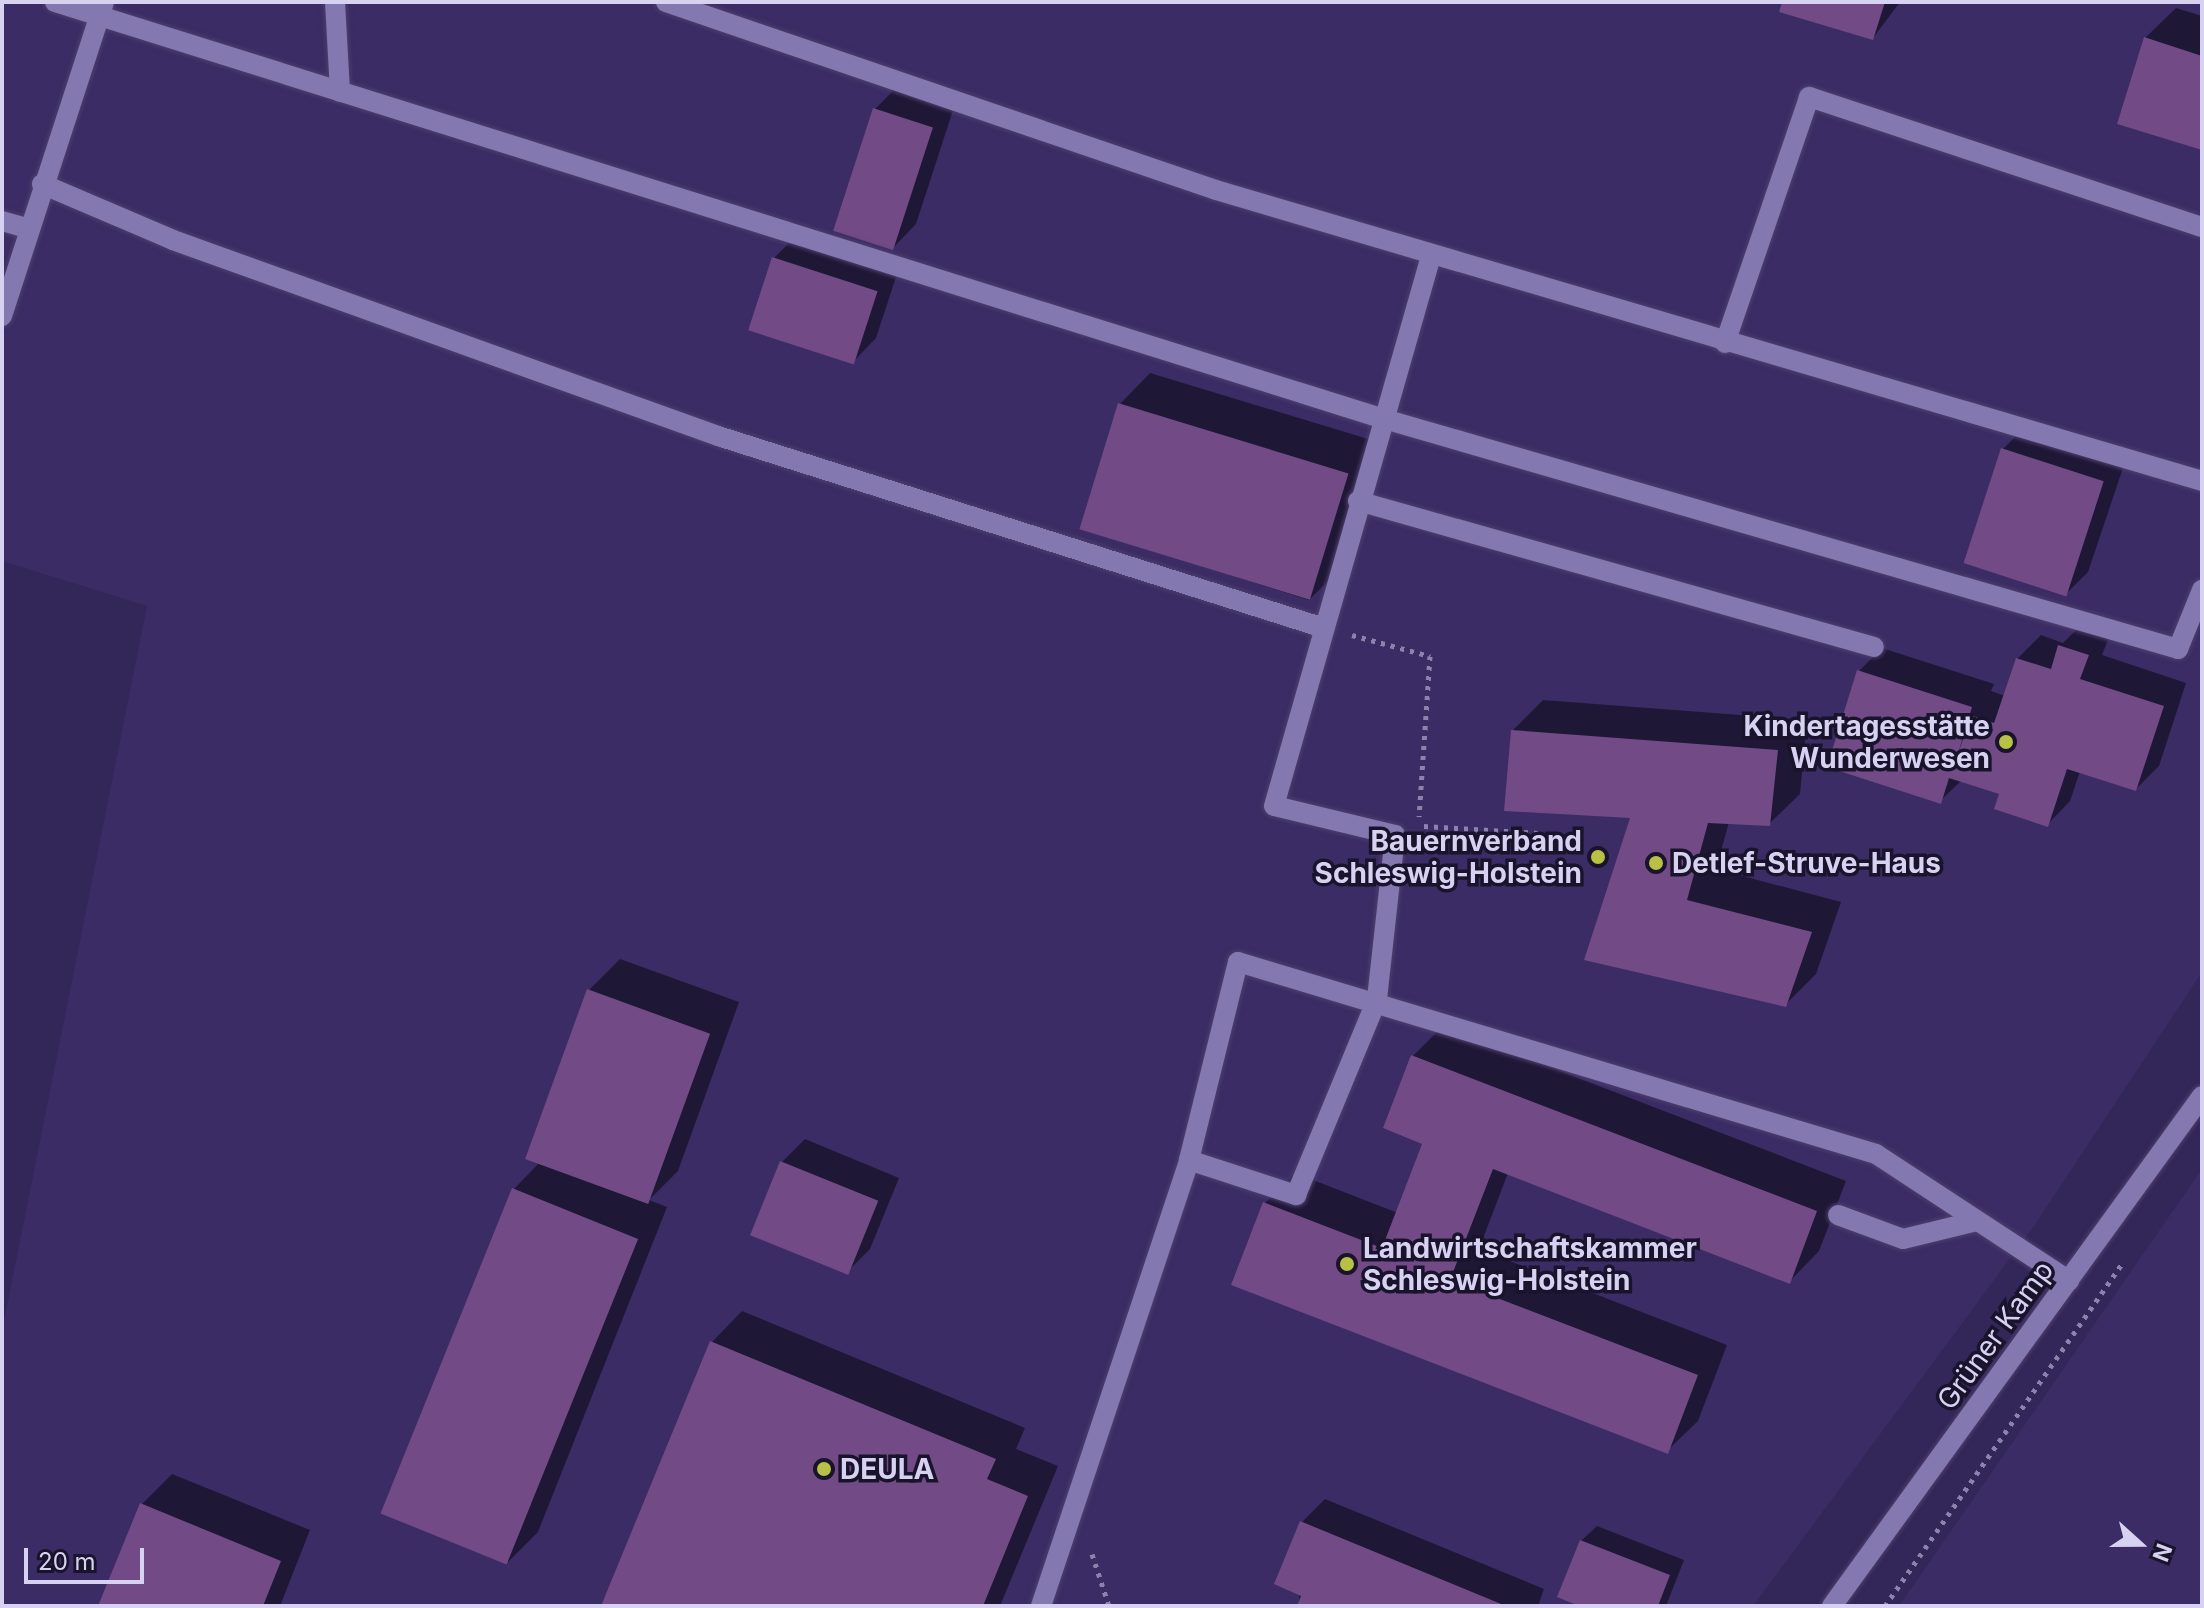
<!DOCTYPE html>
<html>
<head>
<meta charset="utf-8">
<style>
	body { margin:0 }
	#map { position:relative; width:2204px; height:1608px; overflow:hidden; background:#332658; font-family:Inter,sans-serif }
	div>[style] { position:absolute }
	.built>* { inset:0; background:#3b2c65 }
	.shadow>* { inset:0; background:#0007 }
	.building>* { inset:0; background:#714a86; transform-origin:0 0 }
	.path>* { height:5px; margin-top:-2.5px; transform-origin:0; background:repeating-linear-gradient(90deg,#8b83ab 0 4px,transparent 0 10px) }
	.roads { filter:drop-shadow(0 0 2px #4d3f6b) drop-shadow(0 0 2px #4d3f6b) }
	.minor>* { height:20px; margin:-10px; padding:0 10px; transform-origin:10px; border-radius:10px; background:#8378b0 }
	.dots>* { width:22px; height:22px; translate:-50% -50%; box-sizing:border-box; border:4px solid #19142b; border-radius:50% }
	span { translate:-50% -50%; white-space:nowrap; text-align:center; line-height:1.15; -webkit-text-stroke:7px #19142b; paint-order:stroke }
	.poi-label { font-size:28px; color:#d7d2f1; font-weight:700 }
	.right { translate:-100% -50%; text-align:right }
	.left { translate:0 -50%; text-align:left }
	.street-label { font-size:28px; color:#d7d2f1 }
	.frame { position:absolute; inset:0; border:4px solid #d7d2f1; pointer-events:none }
	.north { position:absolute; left:2100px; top:1504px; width:80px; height:80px; -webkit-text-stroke:6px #19142b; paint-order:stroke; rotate:111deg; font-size:22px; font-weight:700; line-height:32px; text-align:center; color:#d7d2f1 }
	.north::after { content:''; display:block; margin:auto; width:28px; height:36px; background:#d7d2f1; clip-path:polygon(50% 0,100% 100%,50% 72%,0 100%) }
	.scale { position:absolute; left:24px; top:1548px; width:120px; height:36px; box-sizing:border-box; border:4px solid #d7d2f1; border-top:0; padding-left:10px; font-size:24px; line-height:28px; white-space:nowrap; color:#d7d2f1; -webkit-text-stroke:6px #19142b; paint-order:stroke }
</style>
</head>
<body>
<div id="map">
	<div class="built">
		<div style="clip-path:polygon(2px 2px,2202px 2px,2202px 972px,2034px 1226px,1753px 1606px,2px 1606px,2px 1331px,147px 606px,2px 561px)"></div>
		<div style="clip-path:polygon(2202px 1169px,2202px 1606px,1899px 1606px)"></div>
	</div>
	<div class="shadow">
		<div style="clip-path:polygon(1784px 2px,1900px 2px,1873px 38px)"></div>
		<div style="clip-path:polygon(2176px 8px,2202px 16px,2202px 148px,2145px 38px)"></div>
		<div style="clip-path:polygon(898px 86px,955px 104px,916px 224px,893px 248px,875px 109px)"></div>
		<div style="clip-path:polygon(797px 235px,899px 268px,876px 338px,853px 362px,774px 258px)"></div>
		<div style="clip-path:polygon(1150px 373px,1378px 442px,1339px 570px,1309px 600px,1081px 528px,1120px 404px)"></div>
		<div style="clip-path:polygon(2026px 426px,2126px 459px,2088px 572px,2065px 595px,2003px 449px)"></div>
		<div style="clip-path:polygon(2083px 623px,2111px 632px,2102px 655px,2186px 683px,2159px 766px,2136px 789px,2080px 771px,2070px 801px,2047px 825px,2002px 793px,1962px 780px,1940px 801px,1859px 671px,1882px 648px,1994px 684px,1991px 691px,2005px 696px,2017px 659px,2041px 635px,2063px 643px)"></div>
		<div style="clip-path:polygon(1543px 700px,1807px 720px,1800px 794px,1769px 824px,1729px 822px,1716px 869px,1841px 902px,1816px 974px,1785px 1005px,1587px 959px,1632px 816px,1513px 730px)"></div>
		<div style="clip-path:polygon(620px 959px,739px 1002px,678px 1171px,649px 1200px,667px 1207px,538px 1532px,508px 1562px,514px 1189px,540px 1162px,589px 990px)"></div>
		<div style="clip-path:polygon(1443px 1026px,1846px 1181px,1819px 1251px,1789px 1282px,1508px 1173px,1479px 1249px,1727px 1345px,1698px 1421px,1667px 1451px,1264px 1204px,1295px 1173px,1398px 1213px,1425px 1143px,1413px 1056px)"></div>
		<div style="clip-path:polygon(805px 1139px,899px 1178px,870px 1249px,847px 1272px,782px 1162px)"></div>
		<div style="clip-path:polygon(742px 1311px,1025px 1428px,1016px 1449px,1058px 1466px,1000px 1606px,603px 1606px,712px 1342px)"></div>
		<div style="clip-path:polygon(172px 1474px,310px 1530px,280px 1606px,100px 1606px,142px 1504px)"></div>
		<div style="clip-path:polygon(1325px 1499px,1544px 1589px,1538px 1606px,1299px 1606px,1302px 1522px)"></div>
		<div style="clip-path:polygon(1597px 1526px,1684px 1560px,1666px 1606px,1585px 1606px,1581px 1541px)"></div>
	</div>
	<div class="building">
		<div style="clip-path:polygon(1782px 2px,1885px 2px,1873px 40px,1779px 12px)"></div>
		<div style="clip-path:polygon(2144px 37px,2202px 56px,2202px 150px,2117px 124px)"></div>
		<div style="left:873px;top:108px;width:63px;height:129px;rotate:18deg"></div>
		<div style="left:772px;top:257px;width:111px;height:77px;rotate:18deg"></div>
		<div style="left:1118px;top:403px;width:241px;height:132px;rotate:17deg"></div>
		<div style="left:2001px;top:448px;width:108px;height:121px;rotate:18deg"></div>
		<div style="clip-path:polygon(2058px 645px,2089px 655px,2080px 679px,2164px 706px,2136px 791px,2067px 769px,2048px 827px,1994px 809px,1999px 794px,1949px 778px,1941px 804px,1827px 767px,1857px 670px,1972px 707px,1957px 757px,1971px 715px,1994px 723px,2016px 658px,2051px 669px)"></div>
		<div style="clip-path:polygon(1511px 730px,1778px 750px,1770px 826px,1708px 823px,1687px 900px,1812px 932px,1786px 1007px,1584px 960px,1630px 818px,1504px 811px)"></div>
		<div style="left:587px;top:989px;width:131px;height:181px;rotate:20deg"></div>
		<div style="clip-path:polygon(1411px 1055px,1817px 1211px,1790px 1284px,1493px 1169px,1450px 1280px,1698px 1375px,1668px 1454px,1231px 1285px,1263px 1202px,1382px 1248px,1422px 1144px,1383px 1128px)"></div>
		<div style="left:780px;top:1161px;width:106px;height:80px;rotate:22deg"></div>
		<div style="left:512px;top:1188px;width:136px;height:351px;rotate:22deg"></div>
		<div style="clip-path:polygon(710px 1341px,996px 1459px,987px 1479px,1028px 1496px,983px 1606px,601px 1606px)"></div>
		<div style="clip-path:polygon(140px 1503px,281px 1561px,263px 1606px,98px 1606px)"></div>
		<div style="clip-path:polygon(1300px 1521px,1506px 1606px,1297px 1606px,1301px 1596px,1274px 1584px)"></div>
		<div style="clip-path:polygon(1580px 1540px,1670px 1575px,1658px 1606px,1579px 1606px,1557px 1597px)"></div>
	</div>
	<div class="path">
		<div style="left:1352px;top:635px;width:81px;rotate:15.1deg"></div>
		<div style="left:1430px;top:656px;width:161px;rotate:93.9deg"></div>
		<div style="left:1424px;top:826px;width:115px;rotate:3.5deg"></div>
		<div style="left:1092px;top:1554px;width:55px;rotate:71.9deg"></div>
		<div style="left:1885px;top:1606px;width:416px;rotate:-55.3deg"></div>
	</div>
	<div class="roads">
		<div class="minor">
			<div style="left:55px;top:2px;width:1390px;rotate:17.42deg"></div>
			<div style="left:1381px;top:418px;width:830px;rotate:16.16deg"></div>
			<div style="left:2178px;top:649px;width:64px;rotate:-67.9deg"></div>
			<div style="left:335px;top:2px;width:90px;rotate:86.8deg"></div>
			<div style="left:666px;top:2px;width:581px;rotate:18.87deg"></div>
			<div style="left:1216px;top:190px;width:1028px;rotate:16.44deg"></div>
			<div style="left:42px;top:184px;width:142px;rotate:23.1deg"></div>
			<div style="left:173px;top:240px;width:579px;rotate:19.78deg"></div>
			<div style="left:718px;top:436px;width:633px;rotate:17.58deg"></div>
			<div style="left:2px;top:221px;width:26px;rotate:16deg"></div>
			<div style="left:2px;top:316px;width:330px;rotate:-72deg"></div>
			<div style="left:1725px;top:343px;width:260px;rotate:-71.1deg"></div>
			<div style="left:1809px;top:97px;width:414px;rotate:18.3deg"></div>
			<div style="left:1358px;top:501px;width:536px;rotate:15.8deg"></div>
			<div style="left:1189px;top:1160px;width:113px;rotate:18.1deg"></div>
			<div style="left:1296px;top:1195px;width:212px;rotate:-67.5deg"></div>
			<div style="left:1377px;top:999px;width:165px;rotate:-83.7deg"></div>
			<div style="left:1395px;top:835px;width:124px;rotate:-166.5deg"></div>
			<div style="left:1274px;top:806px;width:572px;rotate:-74.07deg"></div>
			<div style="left:1838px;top:1215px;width:69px;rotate:20.3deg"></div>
			<div style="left:1903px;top:1239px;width:76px;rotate:-13.7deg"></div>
			<div style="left:1041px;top:1606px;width:470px;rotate:-71.6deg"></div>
			<div style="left:1189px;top:1160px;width:204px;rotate:-76.1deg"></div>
			<div style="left:1238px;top:962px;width:666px;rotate:16.75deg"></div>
			<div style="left:1876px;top:1154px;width:231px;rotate:33.3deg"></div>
			<div style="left:1832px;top:1606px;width:630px;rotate:-54.04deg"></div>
		</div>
	</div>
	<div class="dots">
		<div style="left:2006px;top:742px;background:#b9c046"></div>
		<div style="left:1598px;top:857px;background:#b9c046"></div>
		<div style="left:1656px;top:863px;background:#b9c046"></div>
		<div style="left:1347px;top:1264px;background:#b9c046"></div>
		<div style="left:824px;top:1469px;background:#b9c046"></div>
	</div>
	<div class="poi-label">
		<span class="right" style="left:1990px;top:742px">Kindertagesstätte<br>Wunderwesen</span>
		<span class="right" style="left:1582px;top:857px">Bauernverband<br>Schleswig-Holstein</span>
		<span class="left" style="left:1672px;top:863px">Detlef-Struve-Haus</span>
		<span class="left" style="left:1363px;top:1264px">Landwirtschaftskammer<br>Schleswig-Holstein</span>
		<span class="left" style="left:840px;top:1469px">DEULA</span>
	</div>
	<div class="street-label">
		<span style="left:1995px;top:1335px;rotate:-54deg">Grüner Kamp</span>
	</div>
	<div class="frame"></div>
	<div class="north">N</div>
	<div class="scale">20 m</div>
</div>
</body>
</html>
